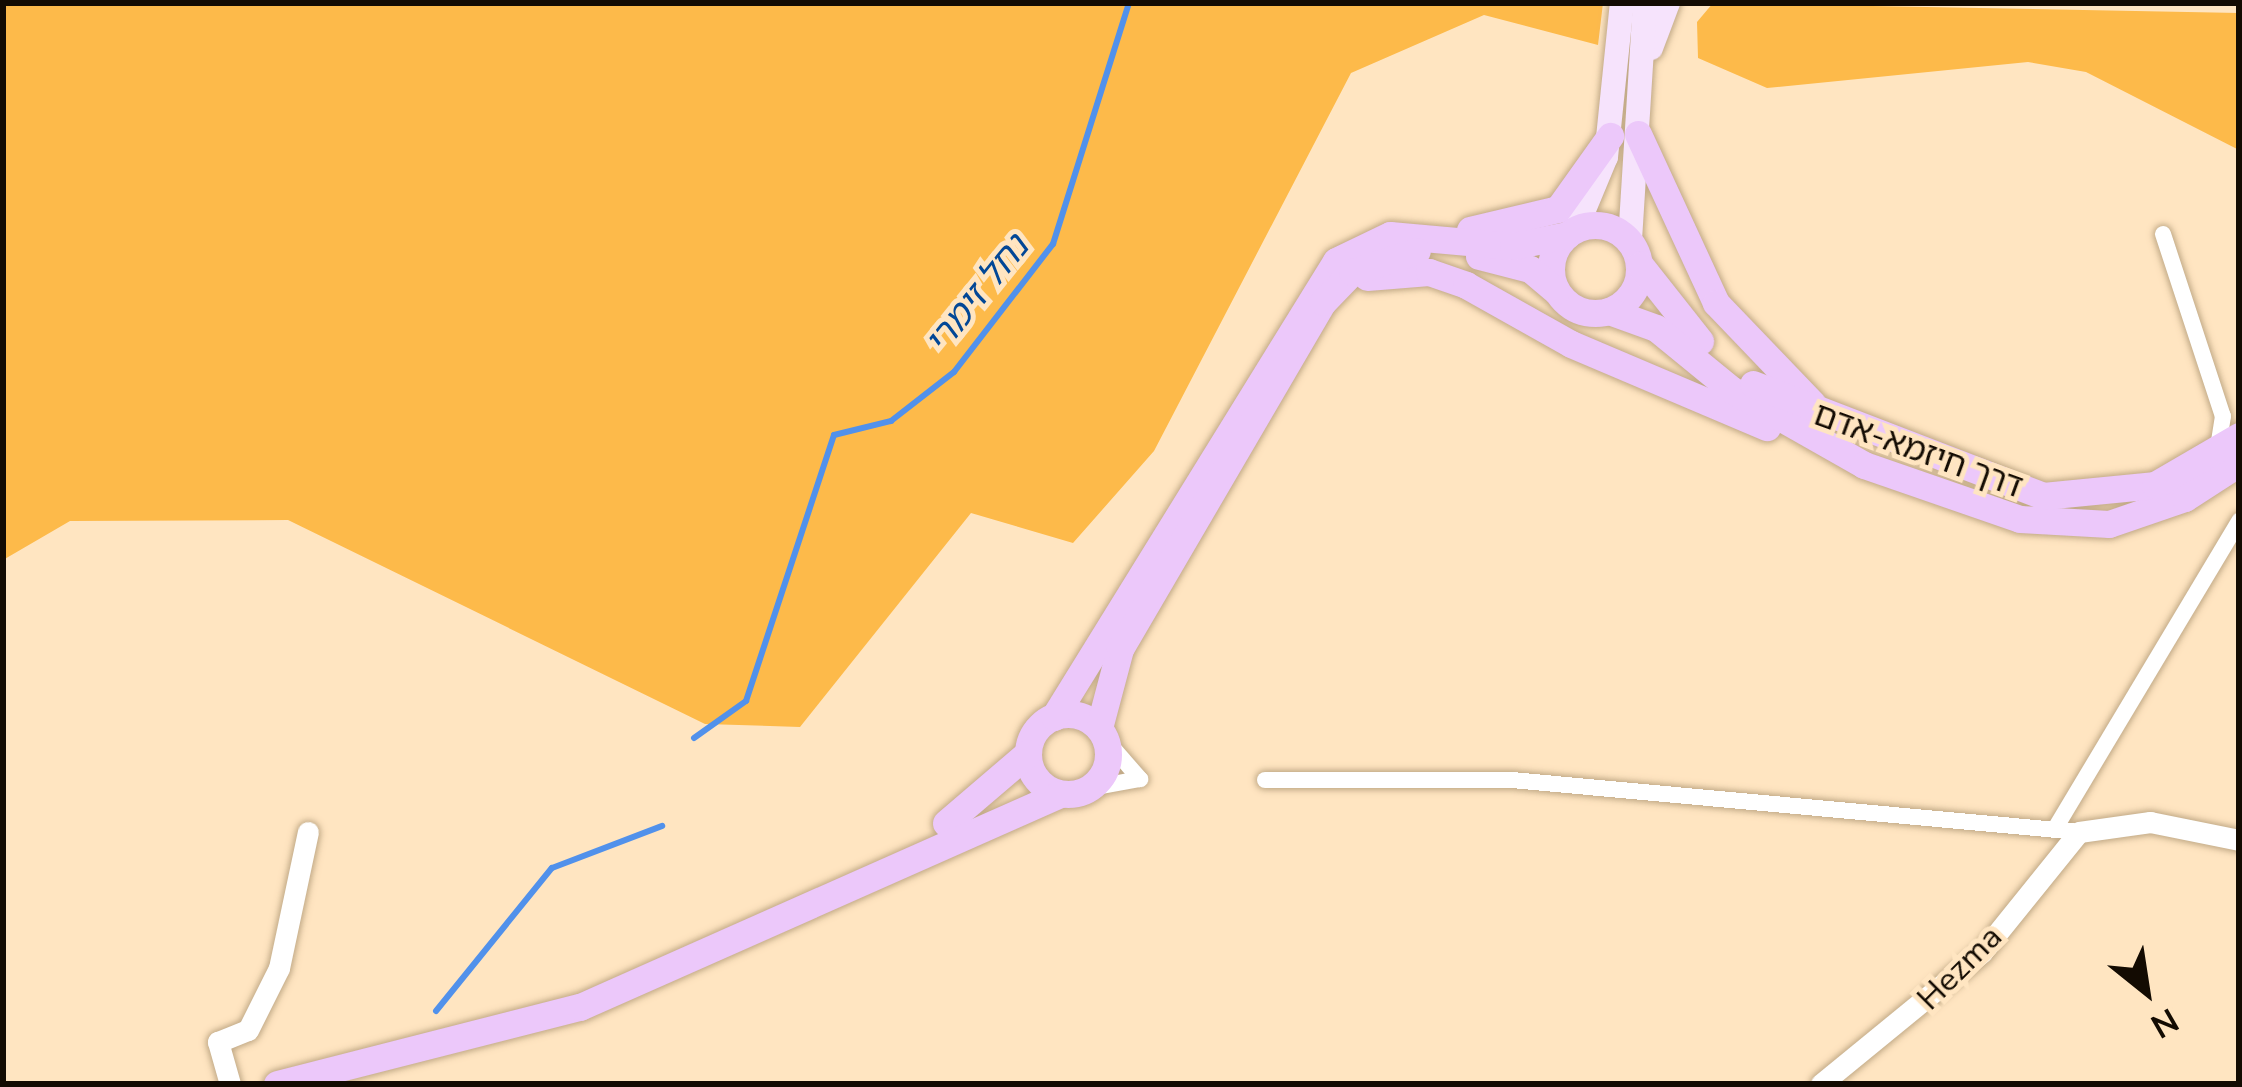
<!DOCTYPE html>
<html>
<head>
<meta charset="utf-8">
<style>
	body { margin:0 }
	#map { position:relative; width:2242px; height:1087px; overflow:hidden; background:#ffe5c1; font-family:"Nunito Sans","Noto Sans Hebrew",sans-serif }
	div>[style] { position:absolute }
	.green>* { inset:0; background:#fdba4a }
	.stream>* { height:6px; margin:-3px; padding:0 3px; transform-origin:3px; border-radius:3px; background:#5191eb }
	.roads { filter:drop-shadow(0 0 3px #c2aa87) drop-shadow(0 0 3px #c2aa87) }
	.minor>* { height:16px; margin:-8px; padding:0 8px; transform-origin:8px; border-radius:8px; background:#fff }
	.tertiary>* { height:21px; margin:-10.5px; padding:0 10.5px; transform-origin:10.5px; border-radius:10.5px; background:#fff }
	.secondary>* { height:24px; margin:-12px; padding:0 12px; transform-origin:12px; border-radius:12px; background:#f6e3fc }
	.primary>* { height:27px; margin:-13.5px; padding:0 13.5px; transform-origin:13.5px; border-radius:13.5px; background:#ecc8fa }
	.primary>.ring { margin:-13.5px; padding:0; box-sizing:content-box; background:none; border:27px solid #ecc8fa; border-radius:50% }
	span { translate:-50% -50%; white-space:nowrap; text-align:center; line-height:1.15; -webkit-text-stroke:10px #ffe5c1; paint-order:stroke }
	.street-label { font-size:33px; color:#130b02 }
	.water-label { font-size:36px; color:#024796; font-style:italic }
	.frame { position:absolute; inset:0; border:6px solid #130b02; pointer-events:none }
	.north { position:absolute; left:2086px; top:931px; width:120px; height:120px; -webkit-text-stroke:9px #ffe5c1; paint-order:stroke; rotate:150deg; font-size:33px; font-weight:700; line-height:48px; text-align:center; color:#130b02 }
	.north::after { content:''; display:block; margin:auto; width:42px; height:54px; background:#130b02; clip-path:polygon(50% 0,100% 100%,50% 72%,0 100%) }
</style>
</head>
<body>
<div id="map">
	<div class="green">
		<div style="clip-path:polygon(3px 3px,1603px 3px,1598px 45px,1484px 15px,1351px 73px,1154px 451px,1073px 543px,971px 513px,800px 727px,705px 724px,288px 520px,70px 521px,3px 560px)"></div>
		<div style="clip-path:polygon(1713px 3px,2239px 13px,2239px 150px,2086px 72px,2028px 62px,1767px 88px,1698px 58px,1697px 22px)"></div>
	</div>
	<div class="stream">
		<div style="left:694px;top:738px;width:64px;rotate:-35.4deg"></div>
		<div style="left:746px;top:701px;width:280px;rotate:-71.7deg"></div>
		<div style="left:834px;top:435px;width:59px;rotate:-13.8deg"></div>
		<div style="left:891px;top:421px;width:80px;rotate:-37.9deg"></div>
		<div style="left:954px;top:372px;width:162px;rotate:-52.3deg"></div>
		<div style="left:1053px;top:244px;width:253px;rotate:-72.5deg"></div>
		<div style="left:436px;top:1011px;width:184px;rotate:-51deg"></div>
		<div style="left:552px;top:868px;width:118px;rotate:-20.9deg"></div>
	</div>
	<div class="roads">
		<div class="minor">
			<div style="left:2163px;top:234px;width:192px;rotate:71.8deg"></div>
			<div style="left:2223px;top:416px;width:33px;rotate:99deg"></div>
			<div style="left:1106px;top:740px;width:52px;rotate:48.9deg"></div>
			<div style="left:1265px;top:780px;width:247px"></div>
			<div style="left:1512px;top:780px;width:569px;rotate:5.24deg"></div>
			<div style="left:1091px;top:788px;width:50px;rotate:-10.4deg"></div>
			<div style="left:2056px;top:827px;width:357px;rotate:-59.1deg"></div>
		</div>
		<div class="tertiary">
			<div style="left:230px;top:1084px;width:44px;rotate:-105.9deg"></div>
			<div style="left:218px;top:1042px;width:32px;rotate:-22deg"></div>
			<div style="left:248px;top:1030px;width:69px;rotate:-63.4deg"></div>
			<div style="left:279px;top:968px;width:139px;rotate:-78deg"></div>
			<div style="left:1821px;top:1084px;width:208px;rotate:-39.3deg"></div>
			<div style="left:1982px;top:952px;width:154px;rotate:-51.1deg"></div>
			<div style="left:2079px;top:832px;width:72px;rotate:-8deg"></div>
			<div style="left:2150px;top:822px;width:91px;rotate:11.4deg"></div>
		</div>
		<div class="secondary">
			<div style="left:1651px;top:48px;width:48px;rotate:-69.3deg"></div>
			<div style="left:1576px;top:229px;width:78px;rotate:-67.4deg"></div>
			<div style="left:1606px;top:157px;width:155px;rotate:-84.1deg"></div>
			<div style="left:1630px;top:240px;width:237px;rotate:-86.4deg"></div>
		</div>
		<div class="primary">
			<div style="left:1638px;top:134px;width:186px;rotate:65.2deg"></div>
			<div style="left:1716px;top:303px;width:139px;rotate:46.2deg"></div>
			<div class="ring" style="left:1551px;top:225px;width:61px;height:61px"></div>
			<div style="left:1470px;top:230px;width:90px;rotate:-13.4deg"></div>
			<div style="left:1558px;top:209px;width:90px;rotate:-54.5deg"></div>
			<div style="left:1479px;top:256px;width:53px;rotate:14.3deg"></div>
			<div style="left:1530px;top:269px;width:34px;rotate:40deg"></div>
			<div style="left:1640px;top:265px;width:97px;rotate:51.7deg"></div>
			<div style="left:1367px;top:277px;width:62px;rotate:-4.6deg"></div>
			<div style="left:1429px;top:272px;width:39px;rotate:19deg"></div>
			<div style="left:1466px;top:285px;width:120px;rotate:29.3deg"></div>
			<div style="left:1571px;top:344px;width:213px;rotate:23deg"></div>
			<div style="left:1609px;top:311px;width:50px;rotate:19.9deg"></div>
			<div style="left:1656px;top:328px;width:98px;rotate:39.2deg"></div>
			<div style="left:1732px;top:390px;width:152px;rotate:29.6deg"></div>
			<div style="left:1864px;top:465px;width:165px;rotate:19.1deg"></div>
			<div style="left:2020px;top:519px;width:89px;rotate:3.2deg"></div>
			<div style="left:2109px;top:524px;width:80px;rotate:-18.9deg"></div>
			<div style="left:2185px;top:498px;width:64px;rotate:-32.9deg"></div>
			<div style="left:1753px;top:384px;width:311px;rotate:21.1deg"></div>
			<div style="left:2043px;top:496px;width:113px;rotate:-5.6deg"></div>
			<div style="left:2155px;top:485px;width:97px;rotate:-30.3deg"></div>
			<div class="ring" style="left:1028px;top:714px;width:53px;height:53px"></div>
			<div style="left:1054px;top:717px;width:536px;rotate:-58.27deg"></div>
			<div style="left:1336px;top:261px;width:60px;rotate:-25.7deg"></div>
			<div style="left:1390px;top:235px;width:123px;rotate:5.1deg"></div>
			<div style="left:1513px;top:246px;width:55px;rotate:-11.5deg"></div>
			<div style="left:1099px;top:728px;width:82px;rotate:-75.1deg"></div>
			<div style="left:1120px;top:649px;width:402px;rotate:-59.7deg"></div>
			<div style="left:1323px;top:302px;width:42px;rotate:-46deg"></div>
			<div style="left:1352px;top:272px;width:68px;rotate:-17.9deg"></div>
			<div style="left:946px;top:823px;width:108px;rotate:-40.5deg"></div>
			<div style="left:277px;top:1084px;width:313px;rotate:-14.3deg"></div>
			<div style="left:580px;top:1007px;width:525px;rotate:-23.93deg"></div>
		</div>
	</div>
	<div class="street-label">
		<span style="left:1918px;top:451px;rotate:20deg">דרך חיזמא-אדם</span>
		<span style="left:1960px;top:968px;rotate:-45deg">Hezma</span>
	</div>
	<div class="water-label">
		<span style="left:977px;top:295px;rotate:-51deg">נחל זימרי</span>
	</div>
	<div class="frame"></div>
	<div class="north">N</div>
</div>
</body>
</html>
